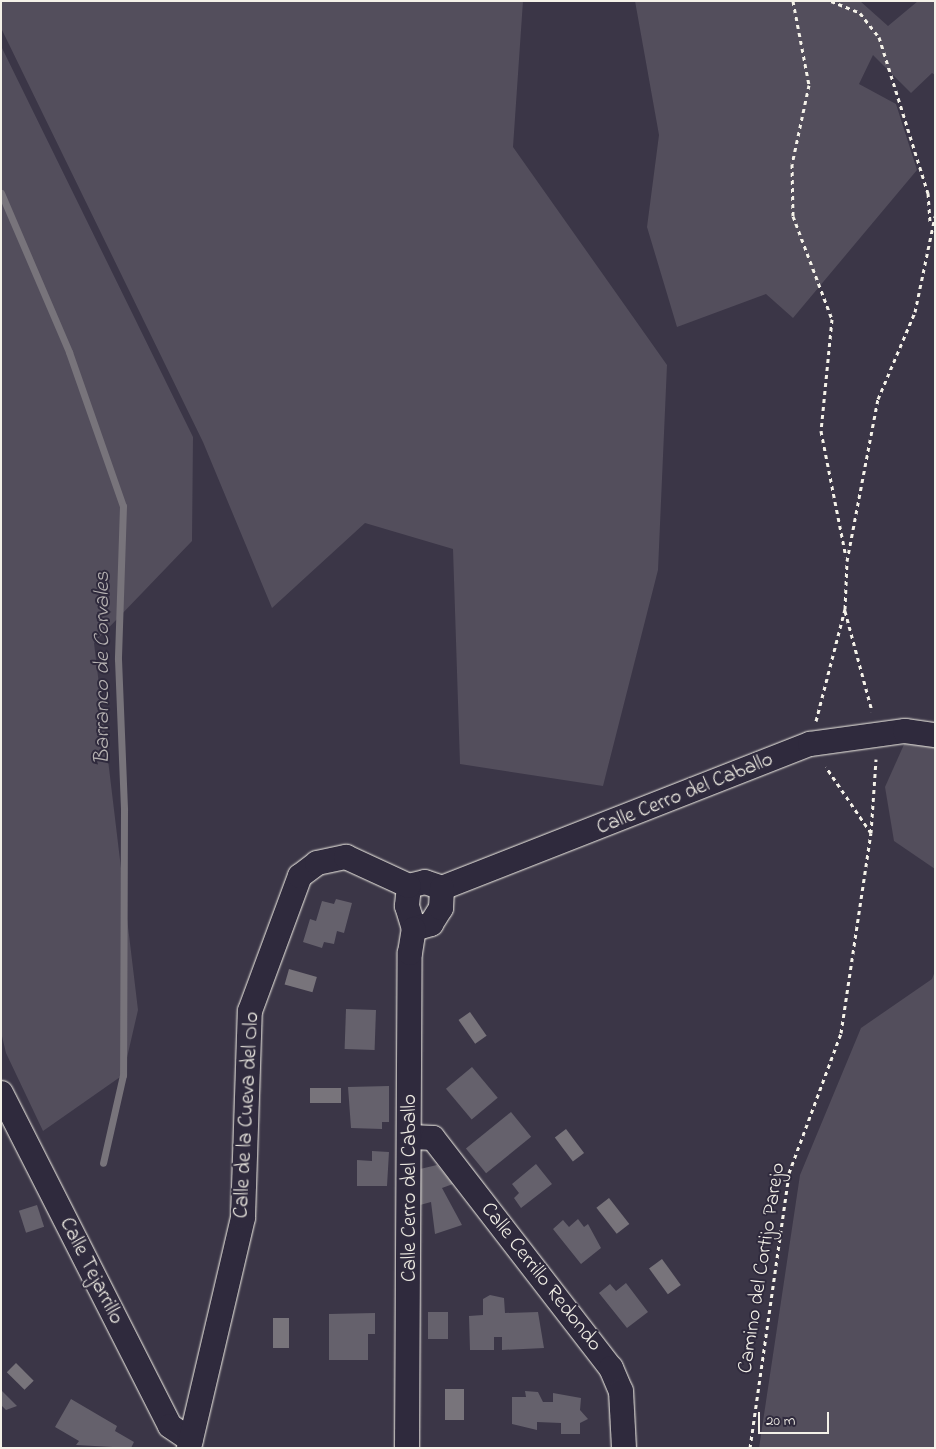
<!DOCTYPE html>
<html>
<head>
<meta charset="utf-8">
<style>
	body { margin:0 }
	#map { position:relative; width:936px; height:1449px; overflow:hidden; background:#3b3647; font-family:"Indie Flower",sans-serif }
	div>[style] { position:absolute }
	.green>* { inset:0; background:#534e5c }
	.water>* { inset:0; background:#78747b; transform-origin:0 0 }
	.stream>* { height:7px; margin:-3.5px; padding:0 3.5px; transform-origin:3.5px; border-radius:3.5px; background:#78747b }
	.building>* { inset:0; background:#65616c; transform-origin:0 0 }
	.path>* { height:3px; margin-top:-1.5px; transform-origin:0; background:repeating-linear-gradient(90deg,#f4f1e8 0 4px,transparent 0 8px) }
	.roads { filter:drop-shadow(0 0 1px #f4f1e8) drop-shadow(0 0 1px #f4f1e8) }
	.minor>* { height:24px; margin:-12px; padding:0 12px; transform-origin:12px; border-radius:12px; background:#2f2a3d }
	span { translate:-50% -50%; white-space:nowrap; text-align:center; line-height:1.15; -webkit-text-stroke:4px #2f2a3d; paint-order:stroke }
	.street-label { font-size:21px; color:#f4f1e8 }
	.water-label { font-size:22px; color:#b6b2b2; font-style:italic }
	.frame { position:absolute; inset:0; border:2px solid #f4f1e8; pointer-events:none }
	.scale { position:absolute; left:758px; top:1412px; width:71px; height:22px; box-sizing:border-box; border:2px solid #f4f1e8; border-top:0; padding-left:6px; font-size:15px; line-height:18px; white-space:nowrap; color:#f4f1e8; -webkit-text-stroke:4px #2f2a3d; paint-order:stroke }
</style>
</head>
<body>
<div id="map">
	<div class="green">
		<div style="clip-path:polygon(1px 1px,523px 1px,513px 147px,667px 365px,658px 570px,603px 786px,460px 764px,453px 549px,365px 523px,272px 608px,203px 442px,1px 28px)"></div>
		<div style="clip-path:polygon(635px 1px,860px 1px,888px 26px,918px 1px,935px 1px,935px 75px,932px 73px,911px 93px,873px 55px,859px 84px,896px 104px,917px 170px,793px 318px,766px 294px,677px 327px,647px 227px,659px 135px)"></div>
		<div style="clip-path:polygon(1px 46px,193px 437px,192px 541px,94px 643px,138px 1010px,123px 1075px,43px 1131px,6px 1053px,1px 1032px)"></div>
		<div style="clip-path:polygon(906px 740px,935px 745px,935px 869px,894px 841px,885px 787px)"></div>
		<div style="clip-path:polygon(935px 971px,935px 1448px,759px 1448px,800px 1175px,861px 1028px,932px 979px)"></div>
	</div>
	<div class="water">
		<div style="left:289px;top:969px;width:29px;height:16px;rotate:16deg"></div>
		<div style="left:470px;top:1012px;width:29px;height:14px;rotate:55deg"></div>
		<div style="left:310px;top:1088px;width:31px;height:15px"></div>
		<div style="left:566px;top:1129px;width:30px;height:14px;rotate:53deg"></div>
		<div style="left:609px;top:1198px;width:33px;height:16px;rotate:52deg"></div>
		<div style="left:662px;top:1259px;width:32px;height:16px;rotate:54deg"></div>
		<div style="left:273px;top:1318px;width:16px;height:30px"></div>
		<div style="left:16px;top:1363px;width:25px;height:13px;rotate:45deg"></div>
		<div style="left:464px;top:1389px;width:31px;height:19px;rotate:90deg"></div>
	</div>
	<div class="stream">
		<div style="left:1px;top:193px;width:173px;rotate:66.8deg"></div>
		<div style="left:69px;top:352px;width:163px;rotate:70.7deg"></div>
		<div style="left:123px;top:506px;width:153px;rotate:91.9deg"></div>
		<div style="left:118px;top:659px;width:151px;rotate:87.7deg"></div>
		<div style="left:124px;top:810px;width:265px;rotate:90.2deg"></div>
		<div style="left:123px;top:1075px;width:90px;rotate:102.8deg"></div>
	</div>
	<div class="building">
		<div style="clip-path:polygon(336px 899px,352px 903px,344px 933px,337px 931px,334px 944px,324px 942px,322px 948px,303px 942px,310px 919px,316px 921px,322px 901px,334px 904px)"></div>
		<div style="left:346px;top:1009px;width:30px;height:40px;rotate:2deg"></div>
		<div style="left:472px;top:1067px;width:40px;height:34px;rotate:50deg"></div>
		<div style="clip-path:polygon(389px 1086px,389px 1122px,382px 1122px,382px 1129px,351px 1128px,348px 1087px)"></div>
		<div style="left:511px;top:1112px;width:32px;height:58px;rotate:51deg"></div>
		<div style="clip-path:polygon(372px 1151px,389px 1152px,387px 1186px,357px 1186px,357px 1160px,372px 1161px)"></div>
		<div style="clip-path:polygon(536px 1164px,552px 1184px,521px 1208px,514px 1198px,519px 1193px,512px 1184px)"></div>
		<div style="clip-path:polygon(437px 1165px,453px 1184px,442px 1188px,462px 1225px,435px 1234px,431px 1202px,420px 1205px,420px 1169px)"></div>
		<div style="left:37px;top:1205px;width:23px;height:19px;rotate:72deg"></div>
		<div style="clip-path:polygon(578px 1219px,584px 1227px,588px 1224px,601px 1248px,581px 1264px,553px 1229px,563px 1220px,569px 1227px)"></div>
		<div style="clip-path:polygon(626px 1283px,648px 1312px,627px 1328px,599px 1293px,610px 1284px,616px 1291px)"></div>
		<div style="clip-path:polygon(490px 1295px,504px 1298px,505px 1313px,538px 1312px,544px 1348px,502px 1350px,502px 1337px,494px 1337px,494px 1350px,470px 1350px,469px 1316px,483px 1315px,483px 1299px)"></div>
		<div style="left:448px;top:1312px;width:27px;height:20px;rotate:90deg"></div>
		<div style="clip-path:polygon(375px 1313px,375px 1334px,368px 1334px,368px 1360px,329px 1360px,329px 1314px)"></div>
		<div style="clip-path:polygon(1px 1390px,17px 1406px,6px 1410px,1px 1405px)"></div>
		<div style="clip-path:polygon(525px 1391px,538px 1392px,543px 1402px,553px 1402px,553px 1393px,581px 1398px,580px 1410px,588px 1419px,580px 1423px,580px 1434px,561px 1434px,561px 1423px,537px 1422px,537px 1430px,512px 1424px,512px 1397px,526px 1397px)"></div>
		<div style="clip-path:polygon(71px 1399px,117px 1426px,115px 1431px,134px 1442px,131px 1448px,76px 1445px,79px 1441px,55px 1427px)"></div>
	</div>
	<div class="path">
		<div style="left:793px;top:1px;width:86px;rotate:79.2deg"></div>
		<div style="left:809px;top:85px;width:81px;rotate:102.1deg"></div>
		<div style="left:792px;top:164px;width:52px;rotate:88.9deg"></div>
		<div style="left:793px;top:216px;width:110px;rotate:69.3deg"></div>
		<div style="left:832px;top:319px;width:113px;rotate:95.6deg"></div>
		<div style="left:821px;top:431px;width:128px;rotate:78.8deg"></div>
		<div style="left:831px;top:1px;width:31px;rotate:22deg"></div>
		<div style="left:860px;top:13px;width:31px;rotate:52deg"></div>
		<div style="left:879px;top:37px;width:164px;rotate:72.6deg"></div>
		<div style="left:928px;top:193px;width:31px;rotate:86deg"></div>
		<div style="left:845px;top:611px;width:104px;rotate:74.9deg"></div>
		<div style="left:816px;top:721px;width:116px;rotate:-75.5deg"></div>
		<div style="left:845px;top:609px;width:48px;rotate:-87.6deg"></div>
		<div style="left:847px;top:561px;width:165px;rotate:-79.2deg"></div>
		<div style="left:878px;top:399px;width:95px;rotate:-67deg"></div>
		<div style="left:915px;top:312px;width:98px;rotate:-78.2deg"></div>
		<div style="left:871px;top:833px;width:74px;rotate:-86.1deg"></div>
		<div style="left:750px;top:1448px;width:278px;rotate:-81.9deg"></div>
		<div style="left:789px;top:1173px;width:149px;rotate:-69.6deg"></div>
		<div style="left:841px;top:1033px;width:202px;rotate:-81.5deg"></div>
		<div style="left:871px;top:833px;width:80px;rotate:-124.3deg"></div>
	</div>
	<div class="roads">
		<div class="minor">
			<div style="left:409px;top:886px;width:16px;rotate:-14deg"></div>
			<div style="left:425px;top:882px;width:18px;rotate:19deg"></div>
			<div style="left:442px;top:888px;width:395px;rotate:-21.4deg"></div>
			<div style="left:810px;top:744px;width:96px;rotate:-7.8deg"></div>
			<div style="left:905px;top:731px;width:30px;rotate:8deg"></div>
			<div style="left:409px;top:886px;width:20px;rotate:96deg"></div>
			<div style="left:407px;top:906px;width:24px;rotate:73deg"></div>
			<div style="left:414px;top:929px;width:18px;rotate:-16deg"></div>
			<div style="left:431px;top:924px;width:19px;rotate:-58deg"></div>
			<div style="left:441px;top:908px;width:20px;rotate:-87deg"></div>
			<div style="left:1px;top:1093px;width:373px;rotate:63.1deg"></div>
			<div style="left:170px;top:1426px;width:25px;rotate:34deg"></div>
			<div style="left:412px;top:1137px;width:21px;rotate:3deg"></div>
			<div style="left:433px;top:1138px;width:291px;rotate:52.3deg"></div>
			<div style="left:611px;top:1368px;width:25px;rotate:67deg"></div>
			<div style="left:621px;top:1391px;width:57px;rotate:87deg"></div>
			<div style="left:189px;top:1448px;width:237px;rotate:-76.8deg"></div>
			<div style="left:243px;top:1217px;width:206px;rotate:-88.1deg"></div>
			<div style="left:250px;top:1011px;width:144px;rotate:-69.7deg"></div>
			<div style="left:300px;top:876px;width:21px;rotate:-37deg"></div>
			<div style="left:317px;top:863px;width:30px;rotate:-12deg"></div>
			<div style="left:346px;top:857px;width:69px;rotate:24.7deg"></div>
			<div style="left:407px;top:1448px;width:495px;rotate:-89.7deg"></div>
			<div style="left:410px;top:953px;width:24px;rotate:-81deg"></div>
		</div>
	</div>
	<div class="street-label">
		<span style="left:685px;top:794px;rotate:-22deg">Calle Cerro del Caballo</span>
		<span style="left:247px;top:1115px;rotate:-87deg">Calle de la Cueva del Olo</span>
		<span style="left:410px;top:1188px;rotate:-90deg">Calle Cerro del Caballo</span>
		<span style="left:762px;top:1268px;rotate:-81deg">Camino del Cortijo Parejo</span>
		<span style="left:91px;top:1271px;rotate:63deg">Calle Tejarrillo</span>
		<span style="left:541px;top:1277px;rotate:52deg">Calle Cerrillo Redondo</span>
	</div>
	<div class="water-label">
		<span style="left:104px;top:668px;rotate:-90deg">Barranco de Corvales</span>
	</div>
	<div class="frame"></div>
	<div class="scale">20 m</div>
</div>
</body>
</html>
